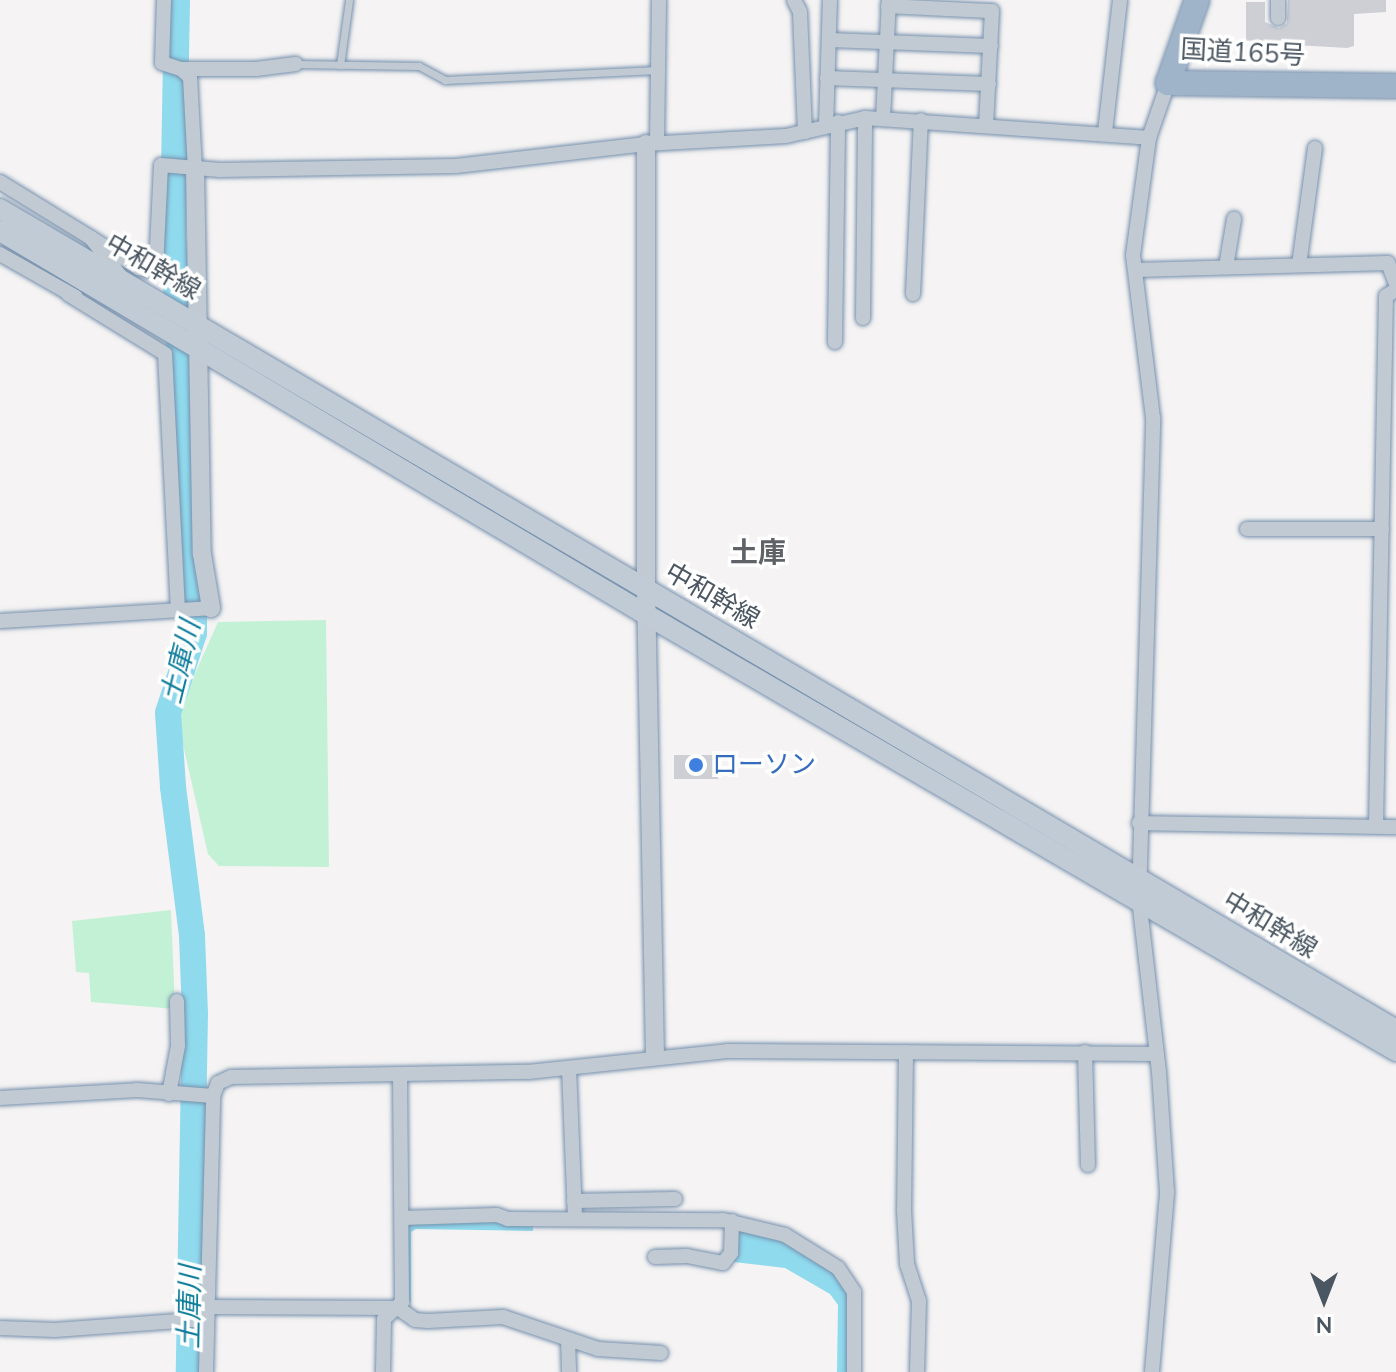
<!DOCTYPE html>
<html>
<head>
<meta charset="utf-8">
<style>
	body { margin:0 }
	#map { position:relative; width:1396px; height:1372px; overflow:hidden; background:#f5f3f3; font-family:"Nunito Sans","Noto Sans JP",sans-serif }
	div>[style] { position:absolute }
	.green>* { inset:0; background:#c3f1d5 }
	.water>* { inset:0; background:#90daee }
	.river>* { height:26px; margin:-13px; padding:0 13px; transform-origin:13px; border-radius:13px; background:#90daee }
	.building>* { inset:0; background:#cdcfd5; transform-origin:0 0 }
	.roads { filter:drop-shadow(0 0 2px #7690ad) drop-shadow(0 0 2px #7690ad) }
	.service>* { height:7px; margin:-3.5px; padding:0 3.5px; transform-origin:3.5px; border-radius:3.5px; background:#c1cad2 }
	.minor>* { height:14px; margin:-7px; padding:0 7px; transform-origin:7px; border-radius:7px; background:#c1cad2 }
	.tertiary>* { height:18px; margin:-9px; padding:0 9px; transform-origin:9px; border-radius:9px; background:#c1cad2 }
	.secondary>* { height:20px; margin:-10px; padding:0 10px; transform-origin:10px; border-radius:10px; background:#c1cbd6 }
	.trunk>* { height:24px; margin:-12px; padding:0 12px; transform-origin:12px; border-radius:12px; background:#9fb4c9 }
	.dots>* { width:22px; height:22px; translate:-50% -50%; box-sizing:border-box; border:4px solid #fff; border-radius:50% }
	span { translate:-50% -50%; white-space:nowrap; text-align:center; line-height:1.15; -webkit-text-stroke:7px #fff; paint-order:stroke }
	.street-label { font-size:26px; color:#4a5661 }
	.shop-label { font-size:26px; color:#366cbe }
	.left { translate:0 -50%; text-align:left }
	.neighbourhood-label { font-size:28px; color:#5f6368; font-weight:700 }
	.water-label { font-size:28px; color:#0c7c9b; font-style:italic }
	.north { position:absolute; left:1284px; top:1260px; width:80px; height:80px; -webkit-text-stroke:6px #fff; paint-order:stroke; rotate:180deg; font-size:22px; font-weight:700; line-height:32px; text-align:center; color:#4a5661 }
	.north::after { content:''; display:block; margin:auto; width:28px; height:36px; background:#4a5661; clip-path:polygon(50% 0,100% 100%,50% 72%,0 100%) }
</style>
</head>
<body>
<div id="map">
	<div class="green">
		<div style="clip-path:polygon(326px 620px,329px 867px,219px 866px,208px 854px,179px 727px,184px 698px,218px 622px)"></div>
		<div style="clip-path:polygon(171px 910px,175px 1009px,91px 1002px,89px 973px,76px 972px,72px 921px)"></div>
	</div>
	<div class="water">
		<div style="clip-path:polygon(495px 1219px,533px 1224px,533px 1231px,416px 1229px,411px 1232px,411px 1303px,407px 1298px,407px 1224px)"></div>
		<div style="clip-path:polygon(738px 1230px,784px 1238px,797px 1251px,830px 1267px,848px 1295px,848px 1372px,837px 1372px,838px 1305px,830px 1294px,785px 1268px,734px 1262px)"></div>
	</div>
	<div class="river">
		<div style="left:177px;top:0;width:236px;rotate:91deg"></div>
		<div style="left:173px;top:236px;width:367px;rotate:86.7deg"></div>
		<div style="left:194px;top:602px;width:31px;rotate:90deg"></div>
		<div style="left:194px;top:633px;width:84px;rotate:108deg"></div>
		<div style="left:168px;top:713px;width:74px;rotate:86.1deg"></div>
		<div style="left:173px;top:787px;width:150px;rotate:82.7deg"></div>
		<div style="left:192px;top:936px;width:77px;rotate:87.8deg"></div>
		<div style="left:195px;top:1013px;width:359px;rotate:91deg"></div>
	</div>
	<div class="building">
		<div style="clip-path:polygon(1288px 0,1386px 0,1386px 12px,1354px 14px,1354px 46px,1347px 48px,1246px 42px,1246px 2px,1265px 2px,1265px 22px,1279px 28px,1287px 23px)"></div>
		<div style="left:718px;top:755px;width:24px;height:44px;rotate:90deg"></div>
	</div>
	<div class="roads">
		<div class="service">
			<div style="left:296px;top:64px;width:123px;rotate:0.9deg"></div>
			<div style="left:419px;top:66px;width:30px;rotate:28deg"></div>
			<div style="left:445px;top:80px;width:213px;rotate:-2.7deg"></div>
			<div style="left:340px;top:65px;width:66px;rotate:-82.1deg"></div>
		</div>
		<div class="minor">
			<div style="left:164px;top:0;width:63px;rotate:91.8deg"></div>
			<div style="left:162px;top:63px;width:20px;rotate:18deg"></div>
			<div style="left:181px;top:69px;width:12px;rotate:42deg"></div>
			<div style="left:190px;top:77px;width:92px;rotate:86.9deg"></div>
			<div style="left:794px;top:0;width:13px;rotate:63deg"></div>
			<div style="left:800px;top:12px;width:120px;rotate:87.6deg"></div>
			<div style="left:1278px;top:0;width:18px;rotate:90deg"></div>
			<div style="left:888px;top:6px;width:104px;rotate:2.8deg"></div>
			<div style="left:992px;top:11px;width:113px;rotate:93deg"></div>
			<div style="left:829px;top:40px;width:162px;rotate:2.1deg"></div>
			<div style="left:181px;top:69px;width:75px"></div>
			<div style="left:256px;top:69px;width:40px;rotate:-7.1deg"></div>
			<div style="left:827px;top:78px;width:162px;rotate:2.1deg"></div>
			<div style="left:883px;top:118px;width:118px;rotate:-87.1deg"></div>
			<div style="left:826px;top:126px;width:126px;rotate:-88.2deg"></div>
			<div style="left:1105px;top:132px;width:133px;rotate:-83.5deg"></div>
			<div style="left:657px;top:143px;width:143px;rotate:-89.2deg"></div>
			<div style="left:0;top:182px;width:107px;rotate:31.6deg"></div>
			<div style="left:91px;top:238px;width:49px;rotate:52.4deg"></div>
			<div style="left:91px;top:238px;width:57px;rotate:32deg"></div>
			<div style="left:139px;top:268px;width:11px;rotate:15deg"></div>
			<div style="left:150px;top:271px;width:7px;rotate:-27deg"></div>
			<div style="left:156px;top:268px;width:103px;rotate:-87.2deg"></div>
			<div style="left:161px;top:165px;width:59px;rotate:4.8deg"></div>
			<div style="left:220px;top:170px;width:236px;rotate:-1deg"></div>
			<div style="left:456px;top:166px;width:191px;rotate:-6.6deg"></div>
			<div style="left:646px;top:144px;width:140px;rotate:-3.3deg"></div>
			<div style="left:786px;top:136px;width:81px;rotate:-12.8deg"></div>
			<div style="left:865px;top:118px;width:285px;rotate:4deg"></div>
			<div style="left:0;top:254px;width:87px;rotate:29.5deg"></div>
			<div style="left:1299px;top:265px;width:118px;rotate:-82.2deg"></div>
			<div style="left:1226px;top:267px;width:49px;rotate:-80.5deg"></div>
			<div style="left:1136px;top:270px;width:252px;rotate:-1.6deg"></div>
			<div style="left:1388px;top:263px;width:22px;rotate:69deg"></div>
			<div style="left:68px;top:294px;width:114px;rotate:31.7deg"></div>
			<div style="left:165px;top:354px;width:257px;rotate:87.1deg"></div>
			<div style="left:913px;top:294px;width:174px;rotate:-87.4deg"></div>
			<div style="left:863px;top:318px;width:200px;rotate:-89.4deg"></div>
			<div style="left:835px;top:342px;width:220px;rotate:-89.2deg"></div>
			<div style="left:1247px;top:529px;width:135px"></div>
			<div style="left:0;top:621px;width:211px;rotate:-3.5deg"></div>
			<div style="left:1139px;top:823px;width:257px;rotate:0.9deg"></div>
			<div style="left:1376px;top:826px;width:530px;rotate:-88.92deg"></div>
			<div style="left:1386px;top:296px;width:12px;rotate:-31deg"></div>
			<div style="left:906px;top:1052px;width:158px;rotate:90.7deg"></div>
			<div style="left:904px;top:1210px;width:54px;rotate:86.8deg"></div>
			<div style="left:907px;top:1264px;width:39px;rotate:72deg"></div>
			<div style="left:919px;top:1301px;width:71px;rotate:91.6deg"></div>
			<div style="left:1085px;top:1052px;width:113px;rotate:88.5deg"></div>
			<div style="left:569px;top:1068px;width:151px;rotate:87.7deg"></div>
			<div style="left:169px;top:1094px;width:49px;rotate:-79.4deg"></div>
			<div style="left:178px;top:1046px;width:45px;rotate:-91.3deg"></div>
			<div style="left:0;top:1098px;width:137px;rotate:-3.3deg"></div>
			<div style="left:137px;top:1090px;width:76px;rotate:4.5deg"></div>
			<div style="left:574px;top:1201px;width:101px;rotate:-1.1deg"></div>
			<div style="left:402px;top:1218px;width:95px;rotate:-1.8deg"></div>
			<div style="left:497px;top:1215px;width:12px;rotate:20deg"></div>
			<div style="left:508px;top:1219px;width:215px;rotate:0.3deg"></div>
			<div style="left:723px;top:1220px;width:64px;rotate:13.6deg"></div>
			<div style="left:785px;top:1235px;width:62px;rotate:31.9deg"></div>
			<div style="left:838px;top:1268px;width:29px;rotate:56deg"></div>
			<div style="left:854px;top:1292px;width:80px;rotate:90deg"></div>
			<div style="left:655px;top:1257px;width:32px;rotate:-2deg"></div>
			<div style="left:687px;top:1256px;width:37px;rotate:11deg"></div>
			<div style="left:723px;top:1263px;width:13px;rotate:-51deg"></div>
			<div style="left:731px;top:1253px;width:32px;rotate:-88deg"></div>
			<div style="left:207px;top:1307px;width:191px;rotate:0.3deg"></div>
			<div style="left:398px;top:1308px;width:21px;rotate:35deg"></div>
			<div style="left:415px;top:1320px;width:13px;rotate:4deg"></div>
			<div style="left:428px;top:1321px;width:75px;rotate:-3.1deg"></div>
			<div style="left:503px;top:1317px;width:100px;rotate:18.6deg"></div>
			<div style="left:598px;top:1349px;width:63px;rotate:3.6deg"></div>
			<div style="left:0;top:1328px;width:55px;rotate:2.1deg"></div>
			<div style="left:55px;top:1330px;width:151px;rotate:-4.2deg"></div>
			<div style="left:568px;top:1340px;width:32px;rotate:88deg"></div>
			<div style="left:206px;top:1372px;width:276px;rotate:-88.5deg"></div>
			<div style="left:213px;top:1096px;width:14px;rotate:-69deg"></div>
			<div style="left:218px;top:1083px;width:14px;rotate:-25deg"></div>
			<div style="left:231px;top:1077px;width:297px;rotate:-1deg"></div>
			<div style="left:528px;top:1072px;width:200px;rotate:-6deg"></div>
			<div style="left:727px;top:1051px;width:430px;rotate:0.4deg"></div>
			<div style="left:383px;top:1372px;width:53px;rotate:-88.9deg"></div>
			<div style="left:384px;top:1319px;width:25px;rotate:-43deg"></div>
			<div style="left:402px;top:1302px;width:228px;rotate:-90.5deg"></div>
			<div style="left:1152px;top:1372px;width:181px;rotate:-85.2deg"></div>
			<div style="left:1167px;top:1192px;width:120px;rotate:-93.8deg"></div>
			<div style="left:1159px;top:1072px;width:174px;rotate:-96.6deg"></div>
			<div style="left:1139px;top:899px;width:481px;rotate:-88.3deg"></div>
			<div style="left:1153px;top:418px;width:164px;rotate:-97deg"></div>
			<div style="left:1133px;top:255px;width:118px;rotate:-82.2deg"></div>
			<div style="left:1149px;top:138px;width:58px;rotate:-70.9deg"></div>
		</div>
		<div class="tertiary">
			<div style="left:646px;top:144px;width:444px;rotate:90deg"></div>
			<div style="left:646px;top:588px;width:468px;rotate:88.9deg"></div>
			<div style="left:195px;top:169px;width:385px;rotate:89deg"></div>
			<div style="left:202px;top:554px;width:55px;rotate:80.5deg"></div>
		</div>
		<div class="secondary">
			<div style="left:0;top:209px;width:1620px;rotate:30.46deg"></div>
			<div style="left:0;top:231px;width:752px;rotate:30.69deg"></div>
			<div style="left:647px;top:615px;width:867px;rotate:30.2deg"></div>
		</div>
		<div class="trunk">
			<div style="left:1197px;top:0;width:88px;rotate:109.3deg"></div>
			<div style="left:1168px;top:83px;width:228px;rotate:0.8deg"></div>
		</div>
	</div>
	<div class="dots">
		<div style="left:696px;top:765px;background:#3f7fe0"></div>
	</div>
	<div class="street-label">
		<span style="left:1243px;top:53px;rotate:3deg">国道165号</span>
		<span style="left:153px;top:267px;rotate:30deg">中和幹線</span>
		<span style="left:712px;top:596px;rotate:30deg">中和幹線</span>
		<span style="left:1270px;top:925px;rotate:31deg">中和幹線</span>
	</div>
	<div class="shop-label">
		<span class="left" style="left:712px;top:765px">ローソン</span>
	</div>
	<div class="neighbourhood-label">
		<span style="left:758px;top:553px">土庫</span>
	</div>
	<div class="water-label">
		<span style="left:181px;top:662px;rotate:-76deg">土庫川</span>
		<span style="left:190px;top:1307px;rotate:-89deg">土庫川</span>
	</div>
	<div class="north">N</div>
</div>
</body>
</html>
